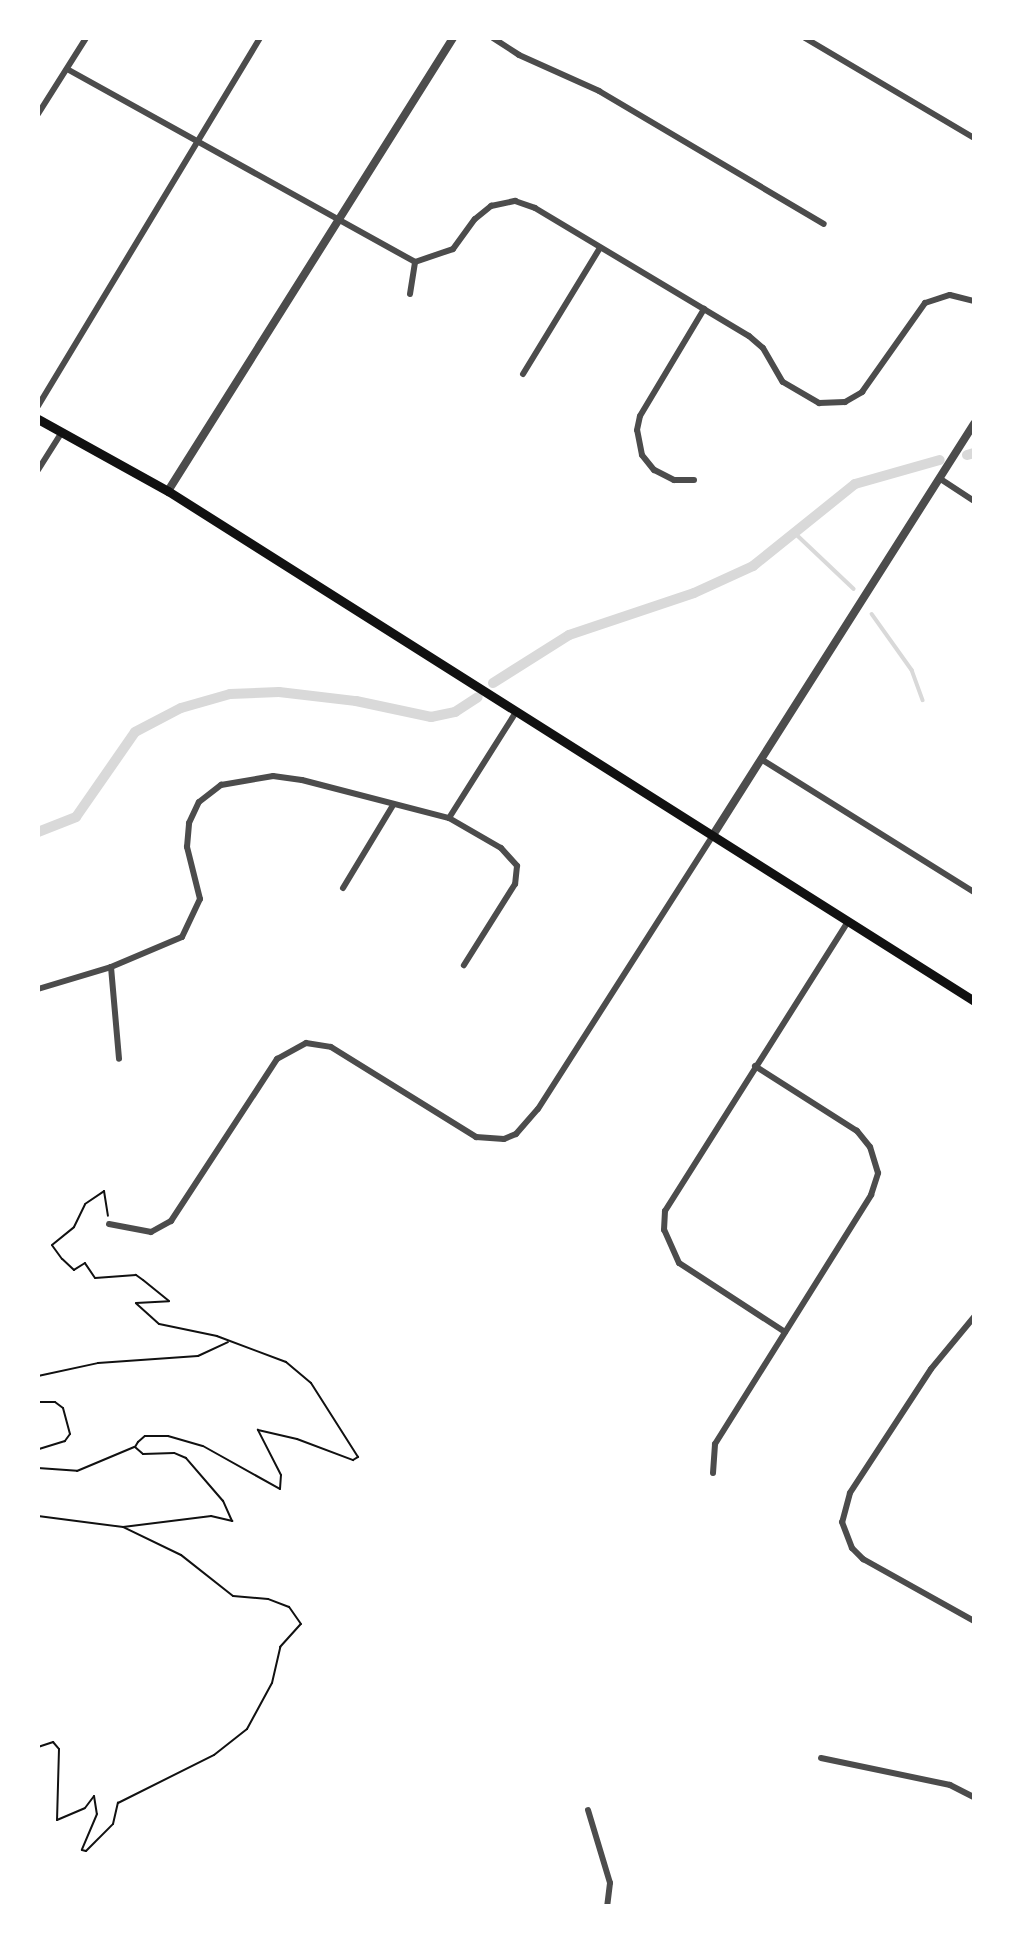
<!DOCTYPE html>
<html>
<head>
<meta charset="utf-8">
<style>
	body { margin:0 }
	#map { position:relative; width:1012px; height:1944px; overflow:hidden; background:#fff; font-family:Mulish,sans-serif }
	div>[style] { position:absolute }
	.stream>* { height:3.5px; margin:-1.75px; padding:0 1.75px; transform-origin:1.75px; border-radius:1.75px; background:#d9d9d9 }
	.canal>* { height:10px; margin:-5px; padding:0 5px; transform-origin:5px; border-radius:5px; background:#d9d9d9 }
	.path>* { height:2px; margin:-1px; padding:0 1px; transform-origin:1px; border-radius:1px; background:#111 }
	.minor>* { height:6px; margin:-3px; padding:0 3px; transform-origin:3px; border-radius:3px; background:#4c4c4c }
	.tertiary>* { height:8px; margin:-4px; padding:0 4px; transform-origin:4px; border-radius:4px; background:#4c4c4c }
	.secondary>* { height:9px; margin:-4.5px; padding:0 4.5px; transform-origin:4.5px; border-radius:4.5px; background:#111 }
	span { translate:-50% -50%; white-space:nowrap; text-align:center; line-height:1.15; -webkit-text-stroke:6px #fff; paint-order:stroke }
	.frame { position:absolute; inset:0; border:40px solid #fff; pointer-events:none }
</style>
</head>
<body>
<div id="map">
	<div class="stream">
		<div style="left:795px;top:533px;width:81px;rotate:43.5deg"></div>
		<div style="left:872px;top:614px;width:69px;rotate:54.5deg"></div>
		<div style="left:912px;top:670px;width:32px;rotate:70deg"></div>
	</div>
	<div class="canal">
		<div style="left:967px;top:455px;width:7px;rotate:-16deg"></div>
		<div style="left:493px;top:683px;width:90px;rotate:-32.3deg"></div>
		<div style="left:569px;top:635px;width:132px;rotate:-18.6deg"></div>
		<div style="left:694px;top:593px;width:65px;rotate:-24.6deg"></div>
		<div style="left:753px;top:566px;width:131px;rotate:-38.8deg"></div>
		<div style="left:855px;top:484px;width:88px;rotate:-15.8deg"></div>
		<div style="left:38px;top:832px;width:41px;rotate:-21.5deg"></div>
		<div style="left:76px;top:817px;width:103px;rotate:-55.2deg"></div>
		<div style="left:135px;top:732px;width:52px;rotate:-27.6deg"></div>
		<div style="left:181px;top:708px;width:51px;rotate:-15.9deg"></div>
		<div style="left:230px;top:694px;width:49px;rotate:-2.3deg"></div>
		<div style="left:279px;top:692px;width:78px;rotate:6.7deg"></div>
		<div style="left:356px;top:701px;width:77px;rotate:12deg"></div>
		<div style="left:431px;top:717px;width:25px;rotate:-12deg"></div>
		<div style="left:455px;top:712px;width:27px;rotate:-33deg"></div>
	</div>
	<div class="path">
		<div style="left:38px;top:1376px;width:61px;rotate:-12.2deg"></div>
		<div style="left:98px;top:1363px;width:100px;rotate:-4deg"></div>
		<div style="left:198px;top:1356px;width:33px;rotate:-25deg"></div>
		<div style="left:38px;top:1402px;width:17px"></div>
		<div style="left:55px;top:1402px;width:10px;rotate:37deg"></div>
		<div style="left:63px;top:1408px;width:27px;rotate:75deg"></div>
		<div style="left:70px;top:1434px;width:9px;rotate:126deg"></div>
		<div style="left:65px;top:1441px;width:28px;rotate:163deg"></div>
		<div style="left:38px;top:1468px;width:39px;rotate:4deg"></div>
		<div style="left:77px;top:1471px;width:62px;rotate:-22.8deg"></div>
		<div style="left:38px;top:1516px;width:86px;rotate:7.4deg"></div>
		<div style="left:38px;top:1747px;width:16px;rotate:-18deg"></div>
		<div style="left:53px;top:1742px;width:9px;rotate:49deg"></div>
		<div style="left:59px;top:1749px;width:71px;rotate:91.6deg"></div>
		<div style="left:57px;top:1820px;width:30px;rotate:-23deg"></div>
		<div style="left:85px;top:1808px;width:15px;rotate:-53deg"></div>
		<div style="left:94px;top:1796px;width:18px;rotate:81deg"></div>
		<div style="left:97px;top:1814px;width:39px;rotate:113deg"></div>
		<div style="left:82px;top:1850px;width:4px;rotate:14deg"></div>
		<div style="left:86px;top:1851px;width:38px;rotate:-45deg"></div>
		<div style="left:113px;top:1824px;width:22px;rotate:-77deg"></div>
		<div style="left:118px;top:1803px;width:107px;rotate:-26.6deg"></div>
		<div style="left:214px;top:1755px;width:42px;rotate:-38.2deg"></div>
		<div style="left:247px;top:1729px;width:52px;rotate:-61.5deg"></div>
		<div style="left:272px;top:1683px;width:37px;rotate:-77deg"></div>
		<div style="left:280px;top:1647px;width:31px;rotate:-48deg"></div>
		<div style="left:301px;top:1624px;width:21px;rotate:-125deg"></div>
		<div style="left:289px;top:1607px;width:22px;rotate:-159deg"></div>
		<div style="left:268px;top:1599px;width:35px;rotate:-175deg"></div>
		<div style="left:233px;top:1596px;width:66px;rotate:-141.7deg"></div>
		<div style="left:181px;top:1555px;width:64px;rotate:-154.2deg"></div>
		<div style="left:123px;top:1527px;width:89px;rotate:-7.1deg"></div>
		<div style="left:211px;top:1516px;width:22px;rotate:13deg"></div>
		<div style="left:232px;top:1521px;width:22px;rotate:-114deg"></div>
		<div style="left:223px;top:1501px;width:57px;rotate:-130.7deg"></div>
		<div style="left:186px;top:1458px;width:13px;rotate:-157deg"></div>
		<div style="left:174px;top:1453px;width:31px;rotate:178deg"></div>
		<div style="left:143px;top:1454px;width:11px;rotate:-139deg"></div>
		<div style="left:135px;top:1447px;width:6px;rotate:-59deg"></div>
		<div style="left:138px;top:1442px;width:9px;rotate:-41deg"></div>
		<div style="left:145px;top:1436px;width:23px"></div>
		<div style="left:168px;top:1436px;width:36px;rotate:16deg"></div>
		<div style="left:203px;top:1446px;width:88px;rotate:29.2deg"></div>
		<div style="left:280px;top:1489px;width:14px;rotate:-86deg"></div>
		<div style="left:281px;top:1475px;width:51px;rotate:-117.1deg"></div>
		<div style="left:258px;top:1430px;width:40px;rotate:13deg"></div>
		<div style="left:297px;top:1439px;width:60px;rotate:20.6deg"></div>
		<div style="left:353px;top:1460px;width:6px;rotate:-31deg"></div>
		<div style="left:358px;top:1457px;width:88px;rotate:-122.4deg"></div>
		<div style="left:311px;top:1383px;width:33px;rotate:-140deg"></div>
		<div style="left:286px;top:1362px;width:74px;rotate:-159.4deg"></div>
		<div style="left:217px;top:1336px;width:59px;rotate:-168.3deg"></div>
		<div style="left:159px;top:1324px;width:31px;rotate:-138deg"></div>
		<div style="left:136px;top:1303px;width:33px;rotate:-3deg"></div>
		<div style="left:169px;top:1301px;width:33px;rotate:-141deg"></div>
		<div style="left:143px;top:1280px;width:9px;rotate:-144deg"></div>
		<div style="left:136px;top:1275px;width:41px;rotate:175.8deg"></div>
		<div style="left:95px;top:1278px;width:18px;rotate:-124deg"></div>
		<div style="left:85px;top:1263px;width:13px;rotate:148deg"></div>
		<div style="left:74px;top:1270px;width:16px;rotate:-137deg"></div>
		<div style="left:62px;top:1259px;width:17px;rotate:-126deg"></div>
		<div style="left:52px;top:1245px;width:28px;rotate:-39deg"></div>
		<div style="left:74px;top:1227px;width:25px;rotate:-64deg"></div>
		<div style="left:85px;top:1204px;width:23px;rotate:-34deg"></div>
		<div style="left:104px;top:1191px;width:25px;rotate:81deg"></div>
	</div>
	<div class="minor">
		<div style="left:493px;top:38px;width:31px;rotate:33deg"></div>
		<div style="left:519px;top:55px;width:88px;rotate:24.2deg"></div>
		<div style="left:599px;top:91px;width:261px;rotate:30.6deg"></div>
		<div style="left:805px;top:38px;width:196px;rotate:30.6deg"></div>
		<div style="left:67px;top:69px;width:398px;rotate:29deg"></div>
		<div style="left:415px;top:262px;width:40px;rotate:-18.9deg"></div>
		<div style="left:453px;top:249px;width:37px;rotate:-54deg"></div>
		<div style="left:475px;top:219px;width:21px;rotate:-39deg"></div>
		<div style="left:491px;top:206px;width:25px;rotate:-12deg"></div>
		<div style="left:515px;top:201px;width:21px;rotate:19deg"></div>
		<div style="left:535px;top:208px;width:249px;rotate:30.9deg"></div>
		<div style="left:749px;top:336px;width:18px;rotate:41deg"></div>
		<div style="left:763px;top:348px;width:39px;rotate:60deg"></div>
		<div style="left:783px;top:382px;width:42px;rotate:30.3deg"></div>
		<div style="left:819px;top:403px;width:26px;rotate:-2deg"></div>
		<div style="left:845px;top:402px;width:20px;rotate:-30deg"></div>
		<div style="left:862px;top:392px;width:109px;rotate:-54.7deg"></div>
		<div style="left:925px;top:303px;width:26px;rotate:-18deg"></div>
		<div style="left:950px;top:295px;width:25px;rotate:14deg"></div>
		<div style="left:38px;top:114px;width:90px;rotate:-57.7deg"></div>
		<div style="left:410px;top:294px;width:32px;rotate:-81deg"></div>
		<div style="left:523px;top:374px;width:148px;rotate:-58.6deg"></div>
		<div style="left:38px;top:406px;width:430px;rotate:-58.9deg"></div>
		<div style="left:38px;top:470px;width:45px;rotate:-57.7deg"></div>
		<div style="left:939px;top:478px;width:42px;rotate:33.3deg"></div>
		<div style="left:694px;top:480px;width:20px;rotate:180deg"></div>
		<div style="left:674px;top:480px;width:22px;rotate:-153deg"></div>
		<div style="left:654px;top:470px;width:19px;rotate:-129deg"></div>
		<div style="left:642px;top:455px;width:25px;rotate:-101deg"></div>
		<div style="left:637px;top:430px;width:14px;rotate:-78deg"></div>
		<div style="left:640px;top:416px;width:125px;rotate:-59.1deg"></div>
		<div style="left:761px;top:759px;width:251px;rotate:32deg"></div>
		<div style="left:449px;top:818px;width:60px;rotate:30deg"></div>
		<div style="left:501px;top:848px;width:24px;rotate:48deg"></div>
		<div style="left:517px;top:866px;width:18px;rotate:96deg"></div>
		<div style="left:515px;top:884px;width:96px;rotate:122.2deg"></div>
		<div style="left:343px;top:888px;width:97px;rotate:-58.9deg"></div>
		<div style="left:111px;top:967px;width:92px;rotate:85deg"></div>
		<div style="left:38px;top:989px;width:76px;rotate:-16.8deg"></div>
		<div style="left:111px;top:967px;width:77px;rotate:-22.9deg"></div>
		<div style="left:182px;top:937px;width:42px;rotate:-64.7deg"></div>
		<div style="left:200px;top:899px;width:54px;rotate:-104deg"></div>
		<div style="left:187px;top:847px;width:24px;rotate:-85deg"></div>
		<div style="left:189px;top:823px;width:23px;rotate:-65deg"></div>
		<div style="left:199px;top:802px;width:28px;rotate:-38deg"></div>
		<div style="left:221px;top:785px;width:53px;rotate:-9.8deg"></div>
		<div style="left:273px;top:776px;width:29px;rotate:8deg"></div>
		<div style="left:302px;top:780px;width:152px;rotate:14.5deg"></div>
		<div style="left:449px;top:818px;width:125px;rotate:-57.7deg"></div>
		<div style="left:109px;top:1224px;width:43px;rotate:10.8deg"></div>
		<div style="left:151px;top:1232px;width:23px;rotate:-29deg"></div>
		<div style="left:171px;top:1221px;width:194px;rotate:-56.8deg"></div>
		<div style="left:277px;top:1059px;width:33px;rotate:-29deg"></div>
		<div style="left:306px;top:1043px;width:25px;rotate:9deg"></div>
		<div style="left:331px;top:1047px;width:171px;rotate:31.8deg"></div>
		<div style="left:476px;top:1137px;width:28px;rotate:4deg"></div>
		<div style="left:504px;top:1139px;width:13px;rotate:-23deg"></div>
		<div style="left:516px;top:1134px;width:33px;rotate:-49deg"></div>
		<div style="left:538px;top:1109px;width:325px;rotate:-57.4deg"></div>
		<div style="left:974px;top:1317px;width:67px;rotate:129.6deg"></div>
		<div style="left:931px;top:1369px;width:148px;rotate:123.2deg"></div>
		<div style="left:850px;top:1493px;width:30px;rotate:105deg"></div>
		<div style="left:842px;top:1522px;width:28px;rotate:69deg"></div>
		<div style="left:852px;top:1548px;width:16px;rotate:45deg"></div>
		<div style="left:863px;top:1559px;width:127px;rotate:29.2deg"></div>
		<div style="left:785px;top:1332px;width:126px;rotate:-146.9deg"></div>
		<div style="left:679px;top:1263px;width:36px;rotate:-114deg"></div>
		<div style="left:664px;top:1230px;width:19px;rotate:-87deg"></div>
		<div style="left:665px;top:1211px;width:343px;rotate:-57.7deg"></div>
		<div style="left:713px;top:1473px;width:29px;rotate:-86deg"></div>
		<div style="left:715px;top:1444px;width:294px;rotate:-57.9deg"></div>
		<div style="left:871px;top:1195px;width:23px;rotate:-72deg"></div>
		<div style="left:878px;top:1173px;width:27px;rotate:-107deg"></div>
		<div style="left:870px;top:1147px;width:21px;rotate:-129deg"></div>
		<div style="left:857px;top:1131px;width:121px;rotate:-147.5deg"></div>
		<div style="left:821px;top:1758px;width:132px;rotate:11.8deg"></div>
		<div style="left:950px;top:1785px;width:27px;rotate:27deg"></div>
		<div style="left:588px;top:1810px;width:76px;rotate:73.2deg"></div>
		<div style="left:610px;top:1883px;width:23px;rotate:97deg"></div>
	</div>
	<div class="tertiary">
		<div style="left:168px;top:491px;width:535px;rotate:-57.82deg"></div>
		<div style="left:713px;top:835px;width:487px;rotate:-57.6deg"></div>
	</div>
	<div class="secondary">
		<div style="left:38px;top:419px;width:149px;rotate:29deg"></div>
		<div style="left:168px;top:491px;width:954px;rotate:32.32deg"></div>
	</div>
	<div class="frame"></div>
</div>
</body>
</html>
